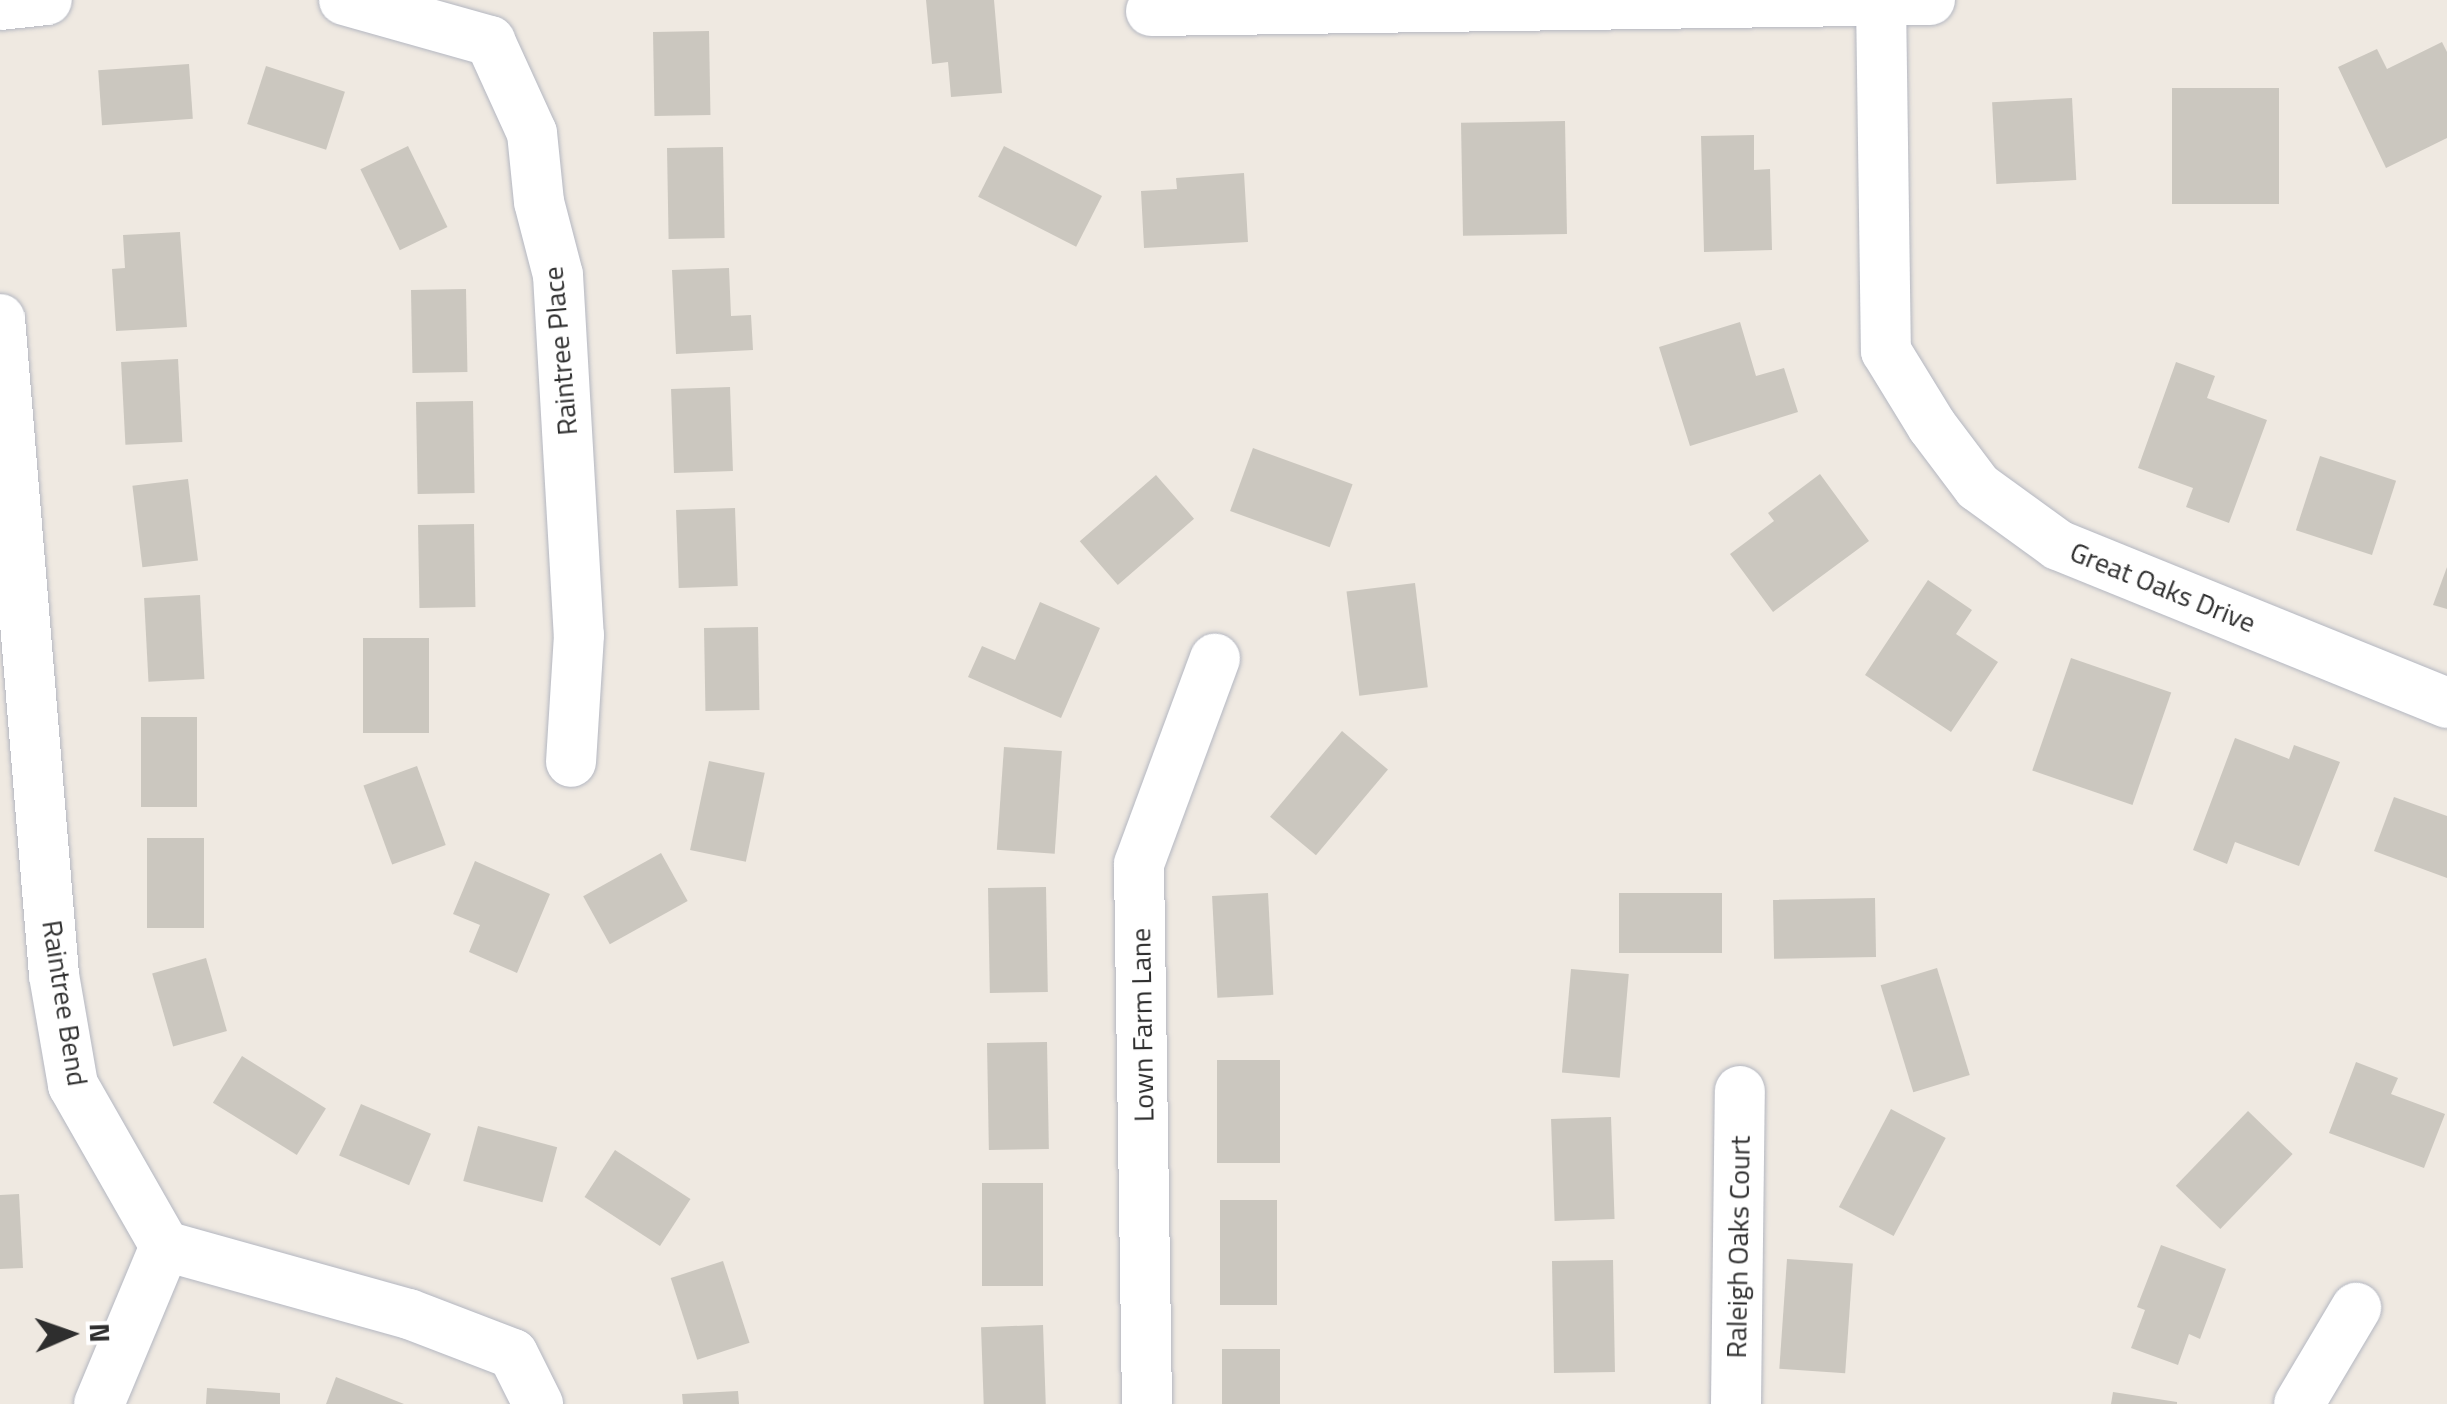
<!DOCTYPE html>
<html>
<head>
<meta charset="utf-8">
<style>
	body { margin:0 }
	#map { position:relative; width:2447px; height:1404px; overflow:hidden; background:#efe9e1; font-family:"Titillium Web",sans-serif }
	div>[style] { position:absolute }
	.building>* { inset:0; background:#cbc7bf; transform-origin:0 0 }
	.roads { filter:drop-shadow(0 0 2px #b4b7c1) drop-shadow(0 0 2px #b4b7c1) }
	.street>* { height:50px; margin:-25px; padding:0 25px; transform-origin:25px; border-radius:25px; background:#fff }
	span { translate:-50% -50%; white-space:nowrap; text-align:center; line-height:1.15; -webkit-text-stroke:8px #fff; paint-order:stroke }
	.street-label { font-size:28px; color:#2e2e2e }
	.north { position:absolute; left:20px; top:1284px; width:100px; height:100px; -webkit-text-stroke:8px #fff; paint-order:stroke; rotate:88deg; font-size:28px; font-weight:700; line-height:40px; text-align:center; color:#2e2e2e }
	.north::after { content:''; display:block; margin:auto; width:35px; height:45px; background:#2e2e2e; clip-path:polygon(50% 0,100% 100%,50% 72%,0 100%) }
</style>
</head>
<body>
<div id="map">
	<div class="building">
		<div style="clip-path:polygon(926px 0,994px 0,1002px 93px,951px 97px,948px 62px,932px 64px)"></div>
		<div style="left:709px;top:31px;width:84px;height:56px;rotate:89deg"></div>
		<div style="clip-path:polygon(2442px 42px,2447px 52px,2447px 138px,2386px 168px,2338px 67px,2377px 49px,2387px 69px)"></div>
		<div style="left:189px;top:64px;width:55px;height:91px;rotate:86deg"></div>
		<div style="left:266px;top:66px;width:83px;height:61px;rotate:18deg"></div>
		<div style="left:2279px;top:88px;width:116px;height:107px;rotate:90deg"></div>
		<div style="left:2072px;top:98px;width:82px;height:80px;rotate:87deg"></div>
		<div style="left:1565px;top:121px;width:113px;height:104px;rotate:89deg"></div>
		<div style="clip-path:polygon(1754px 135px,1754px 170px,1770px 169px,1772px 250px,1704px 252px,1701px 136px)"></div>
		<div style="left:408px;top:146px;width:90px;height:53px;rotate:64deg"></div>
		<div style="left:1004px;top:146px;width:110px;height:57px;rotate:27deg"></div>
		<div style="left:723px;top:147px;width:91px;height:56px;rotate:89deg"></div>
		<div style="clip-path:polygon(1244px 173px,1248px 242px,1144px 248px,1141px 191px,1177px 189px,1176px 178px)"></div>
		<div style="clip-path:polygon(180px 232px,187px 327px,116px 331px,112px 269px,125px 268px,123px 235px)"></div>
		<div style="clip-path:polygon(729px 268px,731px 316px,751px 315px,753px 350px,676px 354px,672px 270px)"></div>
		<div style="left:466px;top:289px;width:83px;height:55px;rotate:89deg"></div>
		<div style="clip-path:polygon(1740px 322px,1756px 376px,1784px 368px,1798px 412px,1690px 446px,1659px 347px)"></div>
		<div style="left:178px;top:359px;width:83px;height:57px;rotate:87deg"></div>
		<div style="clip-path:polygon(2176px 362px,2215px 376px,2207px 398px,2267px 420px,2229px 523px,2186px 507px,2193px 488px,2138px 468px)"></div>
		<div style="left:730px;top:387px;width:84px;height:59px;rotate:88deg"></div>
		<div style="left:473px;top:401px;width:92px;height:57px;rotate:89deg"></div>
		<div style="left:1253px;top:448px;width:106px;height:67px;rotate:20deg"></div>
		<div style="left:2320px;top:456px;width:80px;height:78px;rotate:18deg"></div>
		<div style="clip-path:polygon(1820px 474px,1869px 541px,1773px 612px,1730px 554px,1774px 521px,1768px 513px)"></div>
		<div style="left:1156px;top:475px;width:58px;height:101px;rotate:49deg"></div>
		<div style="left:188px;top:479px;width:82px;height:56px;rotate:83deg"></div>
		<div style="left:735px;top:508px;width:78px;height:59px;rotate:88deg"></div>
		<div style="left:474px;top:524px;width:83px;height:56px;rotate:89deg"></div>
		<div style="clip-path:polygon(2447px 567px,2447px 609px,2433px 605px)"></div>
		<div style="clip-path:polygon(1928px 580px,1972px 610px,1956px 634px,1998px 662px,1951px 732px,1865px 675px)"></div>
		<div style="left:1415px;top:583px;width:105px;height:69px;rotate:83deg"></div>
		<div style="left:200px;top:595px;width:84px;height:56px;rotate:87deg"></div>
		<div style="clip-path:polygon(1040px 602px,1100px 628px,1061px 718px,968px 677px,982px 646px,1015px 660px)"></div>
		<div style="left:758px;top:627px;width:83px;height:54px;rotate:89deg"></div>
		<div style="left:429px;top:638px;width:95px;height:66px;rotate:90deg"></div>
		<div style="left:2071px;top:658px;width:106px;height:119px;rotate:19deg"></div>
		<div style="left:197px;top:717px;width:90px;height:56px;rotate:90deg"></div>
		<div style="left:1342px;top:731px;width:60px;height:112px;rotate:40deg"></div>
		<div style="clip-path:polygon(2235px 738px,2289px 759px,2294px 745px,2340px 762px,2299px 866px,2235px 842px,2227px 864px,2193px 850px)"></div>
		<div style="left:1004px;top:747px;width:58px;height:103px;rotate:4deg"></div>
		<div style="left:709px;top:761px;width:57px;height:91px;rotate:12deg"></div>
		<div style="left:417px;top:766px;width:84px;height:57px;rotate:70deg"></div>
		<div style="clip-path:polygon(2394px 797px,2447px 816px,2447px 878px,2374px 851px)"></div>
		<div style="left:147px;top:838px;width:57px;height:90px"></div>
		<div style="left:661px;top:853px;width:55px;height:89px;rotate:61deg"></div>
		<div style="clip-path:polygon(475px 861px,550px 894px,517px 973px,469px 952px,480px 925px,453px 914px)"></div>
		<div style="left:1046px;top:887px;width:105px;height:58px;rotate:89deg"></div>
		<div style="left:1268px;top:893px;width:102px;height:56px;rotate:87deg"></div>
		<div style="left:1619px;top:893px;width:103px;height:60px"></div>
		<div style="left:1875px;top:898px;width:59px;height:102px;rotate:89deg"></div>
		<div style="left:206px;top:958px;width:76px;height:56px;rotate:74deg"></div>
		<div style="left:1937px;top:968px;width:112px;height:59px;rotate:73deg"></div>
		<div style="left:1571px;top:969px;width:58px;height:104px;rotate:5deg"></div>
		<div style="left:1047px;top:1042px;width:107px;height:60px;rotate:89deg"></div>
		<div style="left:242px;top:1056px;width:99px;height:55px;rotate:32deg"></div>
		<div style="left:1217px;top:1060px;width:63px;height:103px"></div>
		<div style="clip-path:polygon(2356px 1062px,2398px 1078px,2391px 1094px,2445px 1114px,2424px 1168px,2329px 1133px)"></div>
		<div style="left:361px;top:1104px;width:76px;height:56px;rotate:23deg"></div>
		<div style="left:1891px;top:1109px;width:62px;height:111px;rotate:28deg"></div>
		<div style="left:2248px;top:1111px;width:62px;height:104px;rotate:44deg"></div>
		<div style="left:1611px;top:1117px;width:102px;height:60px;rotate:88deg"></div>
		<div style="left:478px;top:1126px;width:82px;height:57px;rotate:15deg"></div>
		<div style="left:615px;top:1150px;width:90px;height:56px;rotate:33deg"></div>
		<div style="left:982px;top:1183px;width:61px;height:103px"></div>
		<div style="clip-path:polygon(19px 1194px,23px 1268px,0 1269px,0 1195px)"></div>
		<div style="left:1220px;top:1200px;width:57px;height:105px"></div>
		<div style="clip-path:polygon(2161px 1245px,2226px 1269px,2200px 1339px,2189px 1334px,2178px 1365px,2131px 1348px,2145px 1310px,2137px 1307px)"></div>
		<div style="left:1787px;top:1259px;width:66px;height:110px;rotate:4deg"></div>
		<div style="left:1613px;top:1260px;width:112px;height:61px;rotate:89deg"></div>
		<div style="left:723px;top:1261px;width:86px;height:55px;rotate:72deg"></div>
		<div style="left:1043px;top:1325px;width:79px;height:62px;rotate:88deg"></div>
		<div style="left:1222px;top:1349px;width:58px;height:55px"></div>
		<div style="clip-path:polygon(336px 1377px,404px 1404px,326px 1404px)"></div>
		<div style="clip-path:polygon(207px 1388px,280px 1393px,280px 1404px,206px 1404px)"></div>
		<div style="clip-path:polygon(738px 1391px,739px 1404px,683px 1404px,682px 1394px)"></div>
		<div style="clip-path:polygon(2113px 1392px,2177px 1402px,2177px 1404px,2111px 1404px)"></div>
	</div>
	<div class="roads">
		<div class="street">
			<div style="left:344px;top:0;width:152px;rotate:15.7deg"></div>
			<div style="left:490px;top:41px;width:101px;rotate:65.5deg"></div>
			<div style="left:532px;top:133px;width:69px;rotate:84.2deg"></div>
			<div style="left:539px;top:202px;width:75px;rotate:75.4deg"></div>
			<div style="left:558px;top:275px;width:361px;rotate:86.7deg"></div>
			<div style="left:579px;top:635px;width:127px;rotate:93.6deg"></div>
			<div style="left:1881px;top:0;width:351px;rotate:89.2deg"></div>
			<div style="left:1886px;top:351px;width:88px;rotate:58.5deg"></div>
			<div style="left:1932px;top:426px;width:76px;rotate:53deg"></div>
			<div style="left:1978px;top:487px;width:99px;rotate:35.9deg"></div>
			<div style="left:2058px;top:545px;width:420px;rotate:22.1deg"></div>
			<div style="left:0;top:5px;width:47px;rotate:-6.1deg"></div>
			<div style="left:1151px;top:11px;width:779px;rotate:-0.81deg"></div>
			<div style="left:0;top:319px;width:658px;rotate:85.29deg"></div>
			<div style="left:54px;top:975px;width:112px;rotate:80.2deg"></div>
			<div style="left:73px;top:1085px;width:185px;rotate:60.3deg"></div>
			<div style="left:165px;top:1246px;width:253px;rotate:15.6deg"></div>
			<div style="left:409px;top:1314px;width:111px;rotate:21deg"></div>
			<div style="left:513px;top:1354px;width:56px;rotate:63.4deg"></div>
			<div style="left:99px;top:1404px;width:171px;rotate:-67.3deg"></div>
			<div style="left:1147px;top:1404px;width:540px;rotate:-90.85deg"></div>
			<div style="left:1139px;top:864px;width:219px;rotate:-69.7deg"></div>
			<div style="left:1736px;top:1404px;width:313px;rotate:-89.3deg"></div>
			<div style="left:2299px;top:1404px;width:112px;rotate:-59.3deg"></div>
		</div>
	</div>
	<div class="street-label">
		<span style="left:560px;top:351px;rotate:-95deg">Raintree Place</span>
		<span style="left:2163px;top:587px;rotate:22deg">Great Oaks Drive</span>
		<span style="left:65px;top:1003px;rotate:81deg">Raintree Bend</span>
		<span style="left:1142px;top:1025px;rotate:-91deg">Lown Farm Lane</span>
		<span style="left:1738px;top:1247px;rotate:-89deg">Raleigh Oaks Court</span>
	</div>
	<div class="north">N</div>
</div>
</body>
</html>
